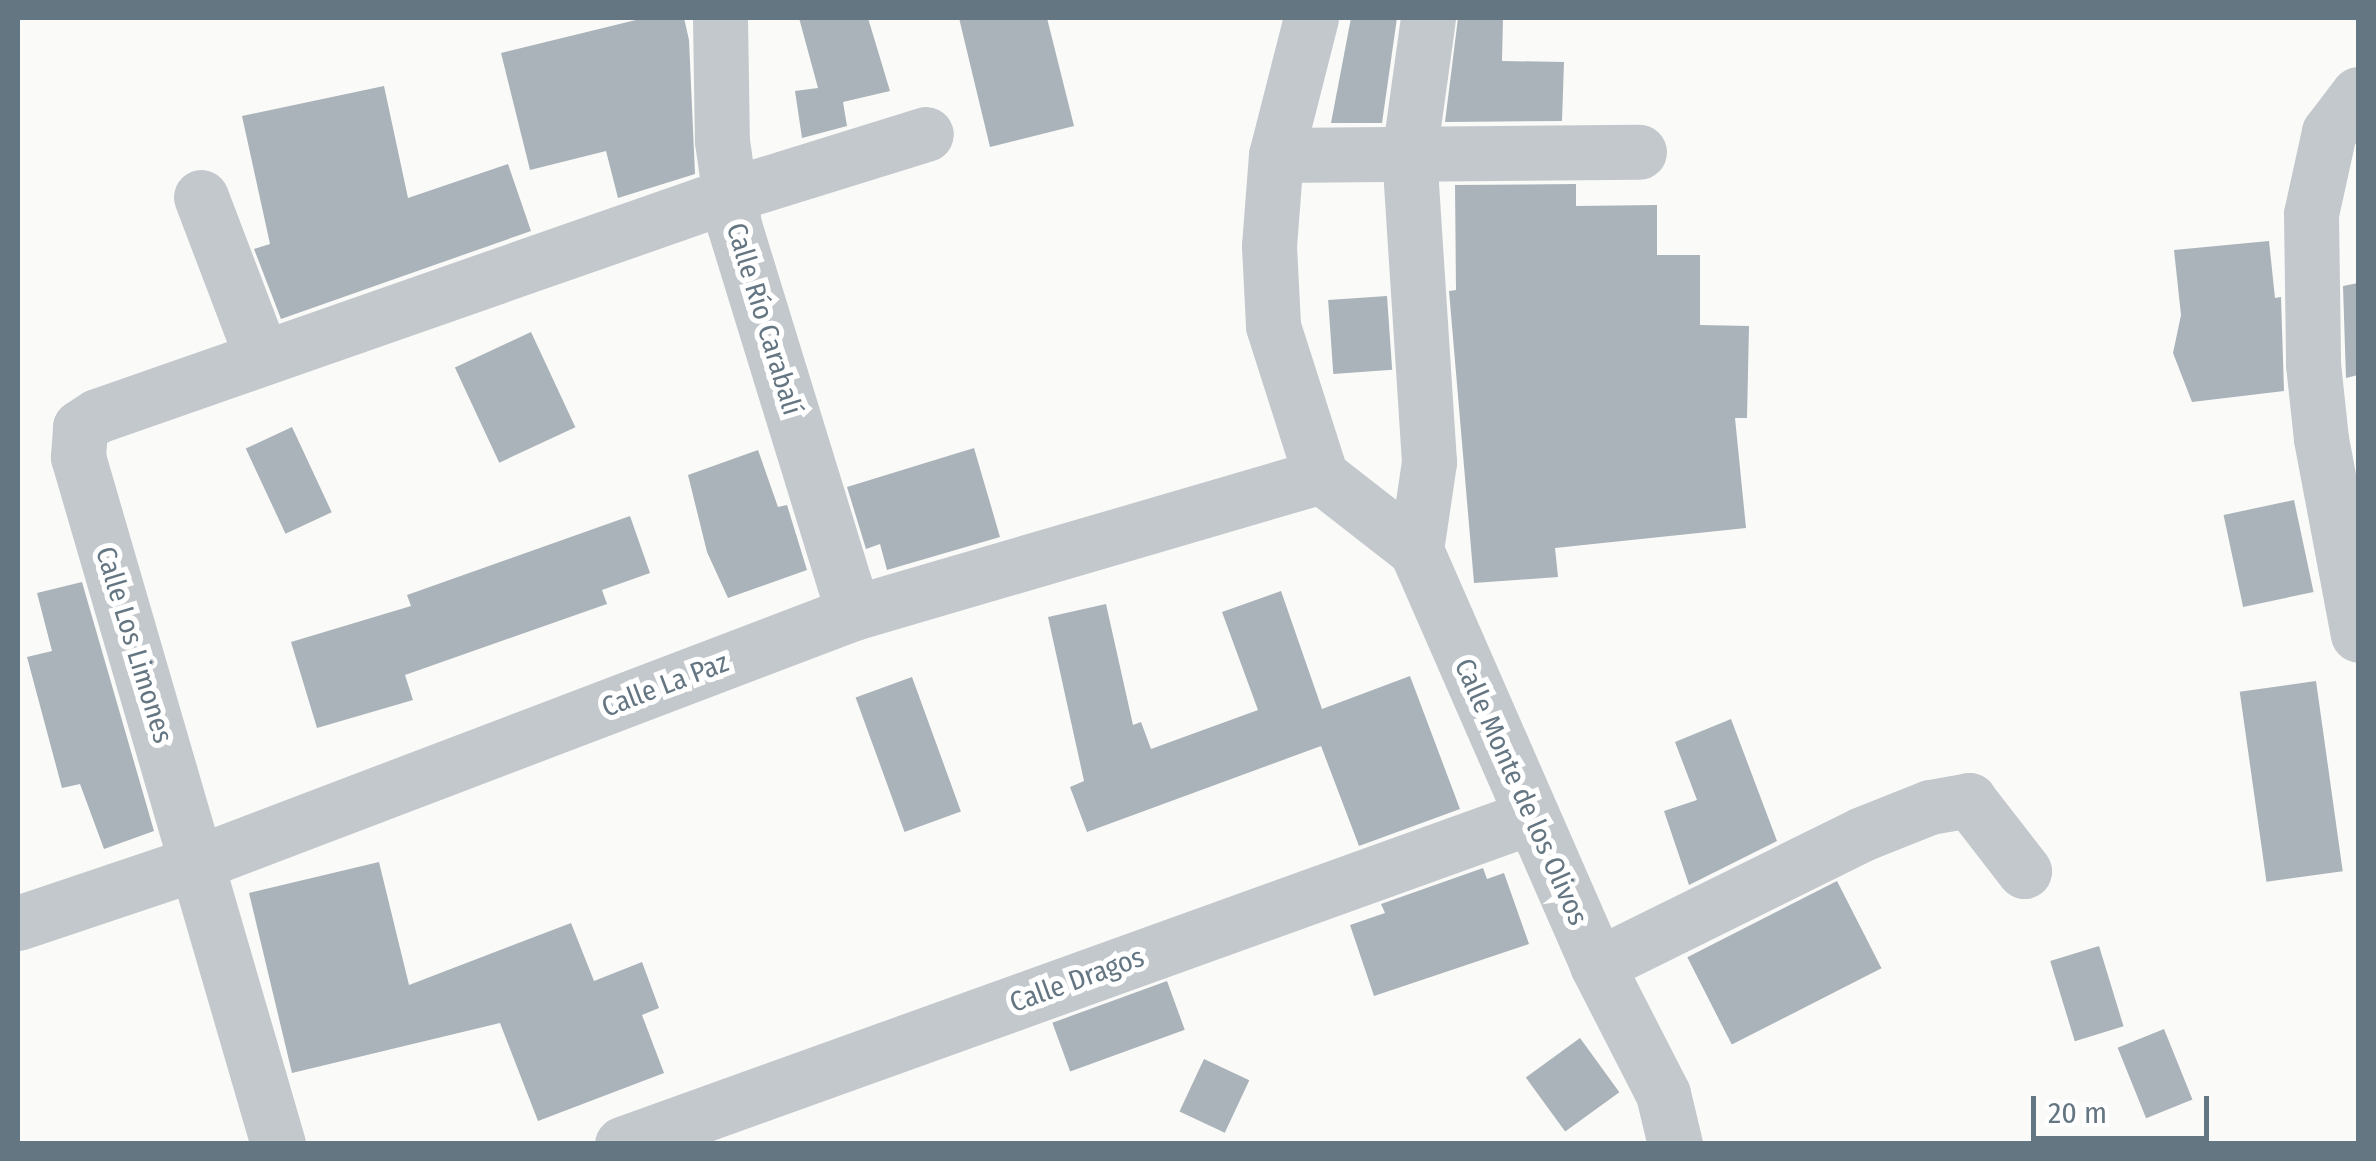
<!DOCTYPE html>
<html>
<head>
<meta charset="utf-8">
<style>
	body { margin:0 }
	#map { position:relative; width:2376px; height:1161px; overflow:hidden; background:#fafaf8; font-family:"Fira Sans Condensed",sans-serif }
	div>[style] { position:absolute }
	.building>* { inset:0; background:#aab3b9; transform-origin:0 0 }
	.minor>* { height:55px; margin:-27.5px; padding:0 27.5px; transform-origin:27.5px; border-radius:27.5px; background:#c3c8cc }
	span { translate:-50% -50%; white-space:nowrap; text-align:center; line-height:1.15; -webkit-text-stroke:10px #fff; paint-order:stroke }
	.street-label { font-size:28px; color:#657683 }
	.frame { position:absolute; inset:0; border:20px solid #657683; pointer-events:none }
	.scale { position:absolute; left:2031px; top:1096px; width:178px; height:45px; box-sizing:border-box; border:5px solid #657683; border-top:0; padding-left:12px; font-size:30px; line-height:35px; white-space:nowrap; color:#657683; -webkit-text-stroke:8px #fff; paint-order:stroke }
</style>
</head>
<body>
<div id="map">
	<div class="building">
		<div style="clip-path:polygon(644px 18px,684px 18px,689px 40px,695px 174px,618px 198px,606px 151px,530px 170px,501px 53px)"></div>
		<div style="clip-path:polygon(799px 18px,868px 18px,890px 91px,843px 102px,847px 126px,802px 138px,795px 91px,818px 88px)"></div>
		<div style="clip-path:polygon(959px 18px,1047px 18px,1074px 126px,990px 147px)"></div>
		<div style="clip-path:polygon(1351px 18px,1397px 18px,1382px 123px,1331px 123px)"></div>
		<div style="clip-path:polygon(1458px 18px,1503px 18px,1502px 61px,1564px 62px,1562px 121px,1445px 122px)"></div>
		<div style="clip-path:polygon(384px 86px,408px 198px,508px 164px,531px 231px,281px 319px,254px 249px,270px 244px,242px 116px)"></div>
		<div style="clip-path:polygon(1576px 184px,1576px 206px,1657px 205px,1657px 255px,1700px 255px,1700px 325px,1749px 326px,1747px 418px,1735px 418px,1746px 528px,1555px 548px,1558px 577px,1474px 583px,1449px 291px,1456px 290px,1455px 185px)"></div>
		<div style="clip-path:polygon(2269px 241px,2275px 298px,2281px 297px,2284px 391px,2192px 402px,2173px 353px,2181px 315px,2174px 250px)"></div>
		<div style="clip-path:polygon(2358px 283px,2358px 375px,2346px 378px,2343px 286px)"></div>
		<div style="left:1387px;top:296px;width:74px;height:59px;rotate:86deg"></div>
		<div style="left:531px;top:332px;width:105px;height:84px;rotate:65deg"></div>
		<div style="left:292px;top:427px;width:94px;height:51px;rotate:65deg"></div>
		<div style="clip-path:polygon(974px 448px,1000px 537px,887px 570px,880px 544px,866px 549px,847px 487px)"></div>
		<div style="clip-path:polygon(758px 450px,778px 507px,787px 505px,807px 570px,728px 598px,707px 552px,688px 475px)"></div>
		<div style="left:2294px;top:500px;width:94px;height:72px;rotate:78deg"></div>
		<div style="clip-path:polygon(630px 516px,650px 573px,602px 590px,607px 604px,405px 675px,413px 700px,317px 728px,291px 642px,411px 606px,407px 595px)"></div>
		<div style="clip-path:polygon(82px 582px,154px 831px,104px 849px,80px 784px,62px 788px,27px 657px,52px 651px,37px 593px)"></div>
		<div style="clip-path:polygon(1281px 591px,1322px 709px,1410px 676px,1460px 809px,1359px 846px,1321px 746px,1087px 832px,1070px 787px,1084px 781px,1048px 617px,1106px 604px,1133px 725px,1141px 722px,1151px 749px,1258px 710px,1222px 612px)"></div>
		<div style="left:912px;top:677px;width:143px;height:60px;rotate:70deg"></div>
		<div style="left:2316px;top:681px;width:192px;height:77px;rotate:82deg"></div>
		<div style="clip-path:polygon(1731px 719px,1777px 841px,1689px 885px,1664px 811px,1697px 800px,1675px 742px)"></div>
		<div style="clip-path:polygon(379px 862px,409px 985px,571px 923px,594px 981px,642px 962px,659px 1008px,642px 1015px,664px 1073px,538px 1121px,500px 1023px,292px 1073px,249px 893px)"></div>
		<div style="clip-path:polygon(1483px 868px,1487px 879px,1504px 873px,1529px 944px,1374px 996px,1350px 925px,1385px 913px,1381px 904px)"></div>
		<div style="left:1837px;top:881px;width:98px;height:168px;rotate:63deg"></div>
		<div style="left:2099px;top:946px;width:84px;height:51px;rotate:73deg"></div>
		<div style="left:1167px;top:981px;width:52px;height:122px;rotate:70deg"></div>
		<div style="left:2164px;top:1029px;width:76px;height:50px;rotate:68deg"></div>
		<div style="left:1580px;top:1038px;width:67px;height:67px;rotate:54deg"></div>
		<div style="left:1204px;top:1059px;width:50px;height:58px;rotate:25deg"></div>
	</div>
	<div class="minor">
		<div style="left:720px;top:18px;width:123px;rotate:89.1deg"></div>
		<div style="left:722px;top:141px;width:85px;rotate:81.9deg"></div>
		<div style="left:734px;top:225px;width:406px;rotate:72.9deg"></div>
		<div style="left:1311px;top:18px;width:141px;rotate:104.3deg"></div>
		<div style="left:1276px;top:155px;width:91px;rotate:94.4deg"></div>
		<div style="left:1269px;top:246px;width:80px;rotate:87.1deg"></div>
		<div style="left:1273px;top:326px;width:157px;rotate:72.3deg"></div>
		<div style="left:2358px;top:94px;width:48px;rotate:127.3deg"></div>
		<div style="left:2329px;top:132px;width:84px;rotate:102.4deg"></div>
		<div style="left:2311px;top:214px;width:150px;rotate:89.2deg"></div>
		<div style="left:2313px;top:364px;width:75px;rotate:83.9deg"></div>
		<div style="left:2321px;top:439px;width:199px;rotate:79.3deg"></div>
		<div style="left:1276px;top:155px;width:363px;rotate:-0.5deg"></div>
		<div style="left:201px;top:197px;width:172px;rotate:69.2deg"></div>
		<div style="left:1321px;top:476px;width:120px;rotate:37.9deg"></div>
		<div style="left:1416px;top:550px;width:453px;rotate:66.4deg"></div>
		<div style="left:1597px;top:965px;width:145px;rotate:62.9deg"></div>
		<div style="left:1663px;top:1094px;width:51px;rotate:76.5deg"></div>
		<div style="left:1416px;top:550px;width:89px;rotate:-81.6deg"></div>
		<div style="left:1429px;top:462px;width:308px;rotate:-93.7deg"></div>
		<div style="left:1409px;top:155px;width:138px;rotate:-82.1deg"></div>
		<div style="left:18px;top:923px;width:191px;rotate:-18.6deg"></div>
		<div style="left:199px;top:862px;width:700px;rotate:-20.84deg"></div>
		<div style="left:853px;top:613px;width:488px;rotate:-16.3deg"></div>
		<div style="left:1597px;top:965px;width:296px;rotate:-26.3deg"></div>
		<div style="left:1862px;top:834px;width:73px;rotate:-21.7deg"></div>
		<div style="left:1930px;top:807px;width:40px;rotate:-10deg"></div>
		<div style="left:1969px;top:800px;width:90px;rotate:52.2deg"></div>
		<div style="left:278px;top:1144px;width:716px;rotate:-106.23deg"></div>
		<div style="left:78px;top:457px;width:30px;rotate:-86deg"></div>
		<div style="left:80px;top:427px;width:20px;rotate:-33deg"></div>
		<div style="left:97px;top:416px;width:670px;rotate:-19.27deg"></div>
		<div style="left:729px;top:195px;width:206px;rotate:-17.2deg"></div>
		<div style="left:622px;top:1144px;width:966px;rotate:-19.79deg"></div>
	</div>
	<div class="street-label">
		<span style="left:764px;top:319px;rotate:73deg">Calle Río Carabalí</span>
		<span style="left:134px;top:645px;rotate:73deg">Calle Los Limones</span>
		<span style="left:665px;top:685px;rotate:-21deg">Calle La Paz</span>
		<span style="left:1521px;top:792px;rotate:66deg">Calle Monte de los Olivos</span>
		<span style="left:1077px;top:980px;rotate:-20deg">Calle Dragos</span>
	</div>
	<div class="frame"></div>
	<div class="scale">20 m</div>
</div>
</body>
</html>
